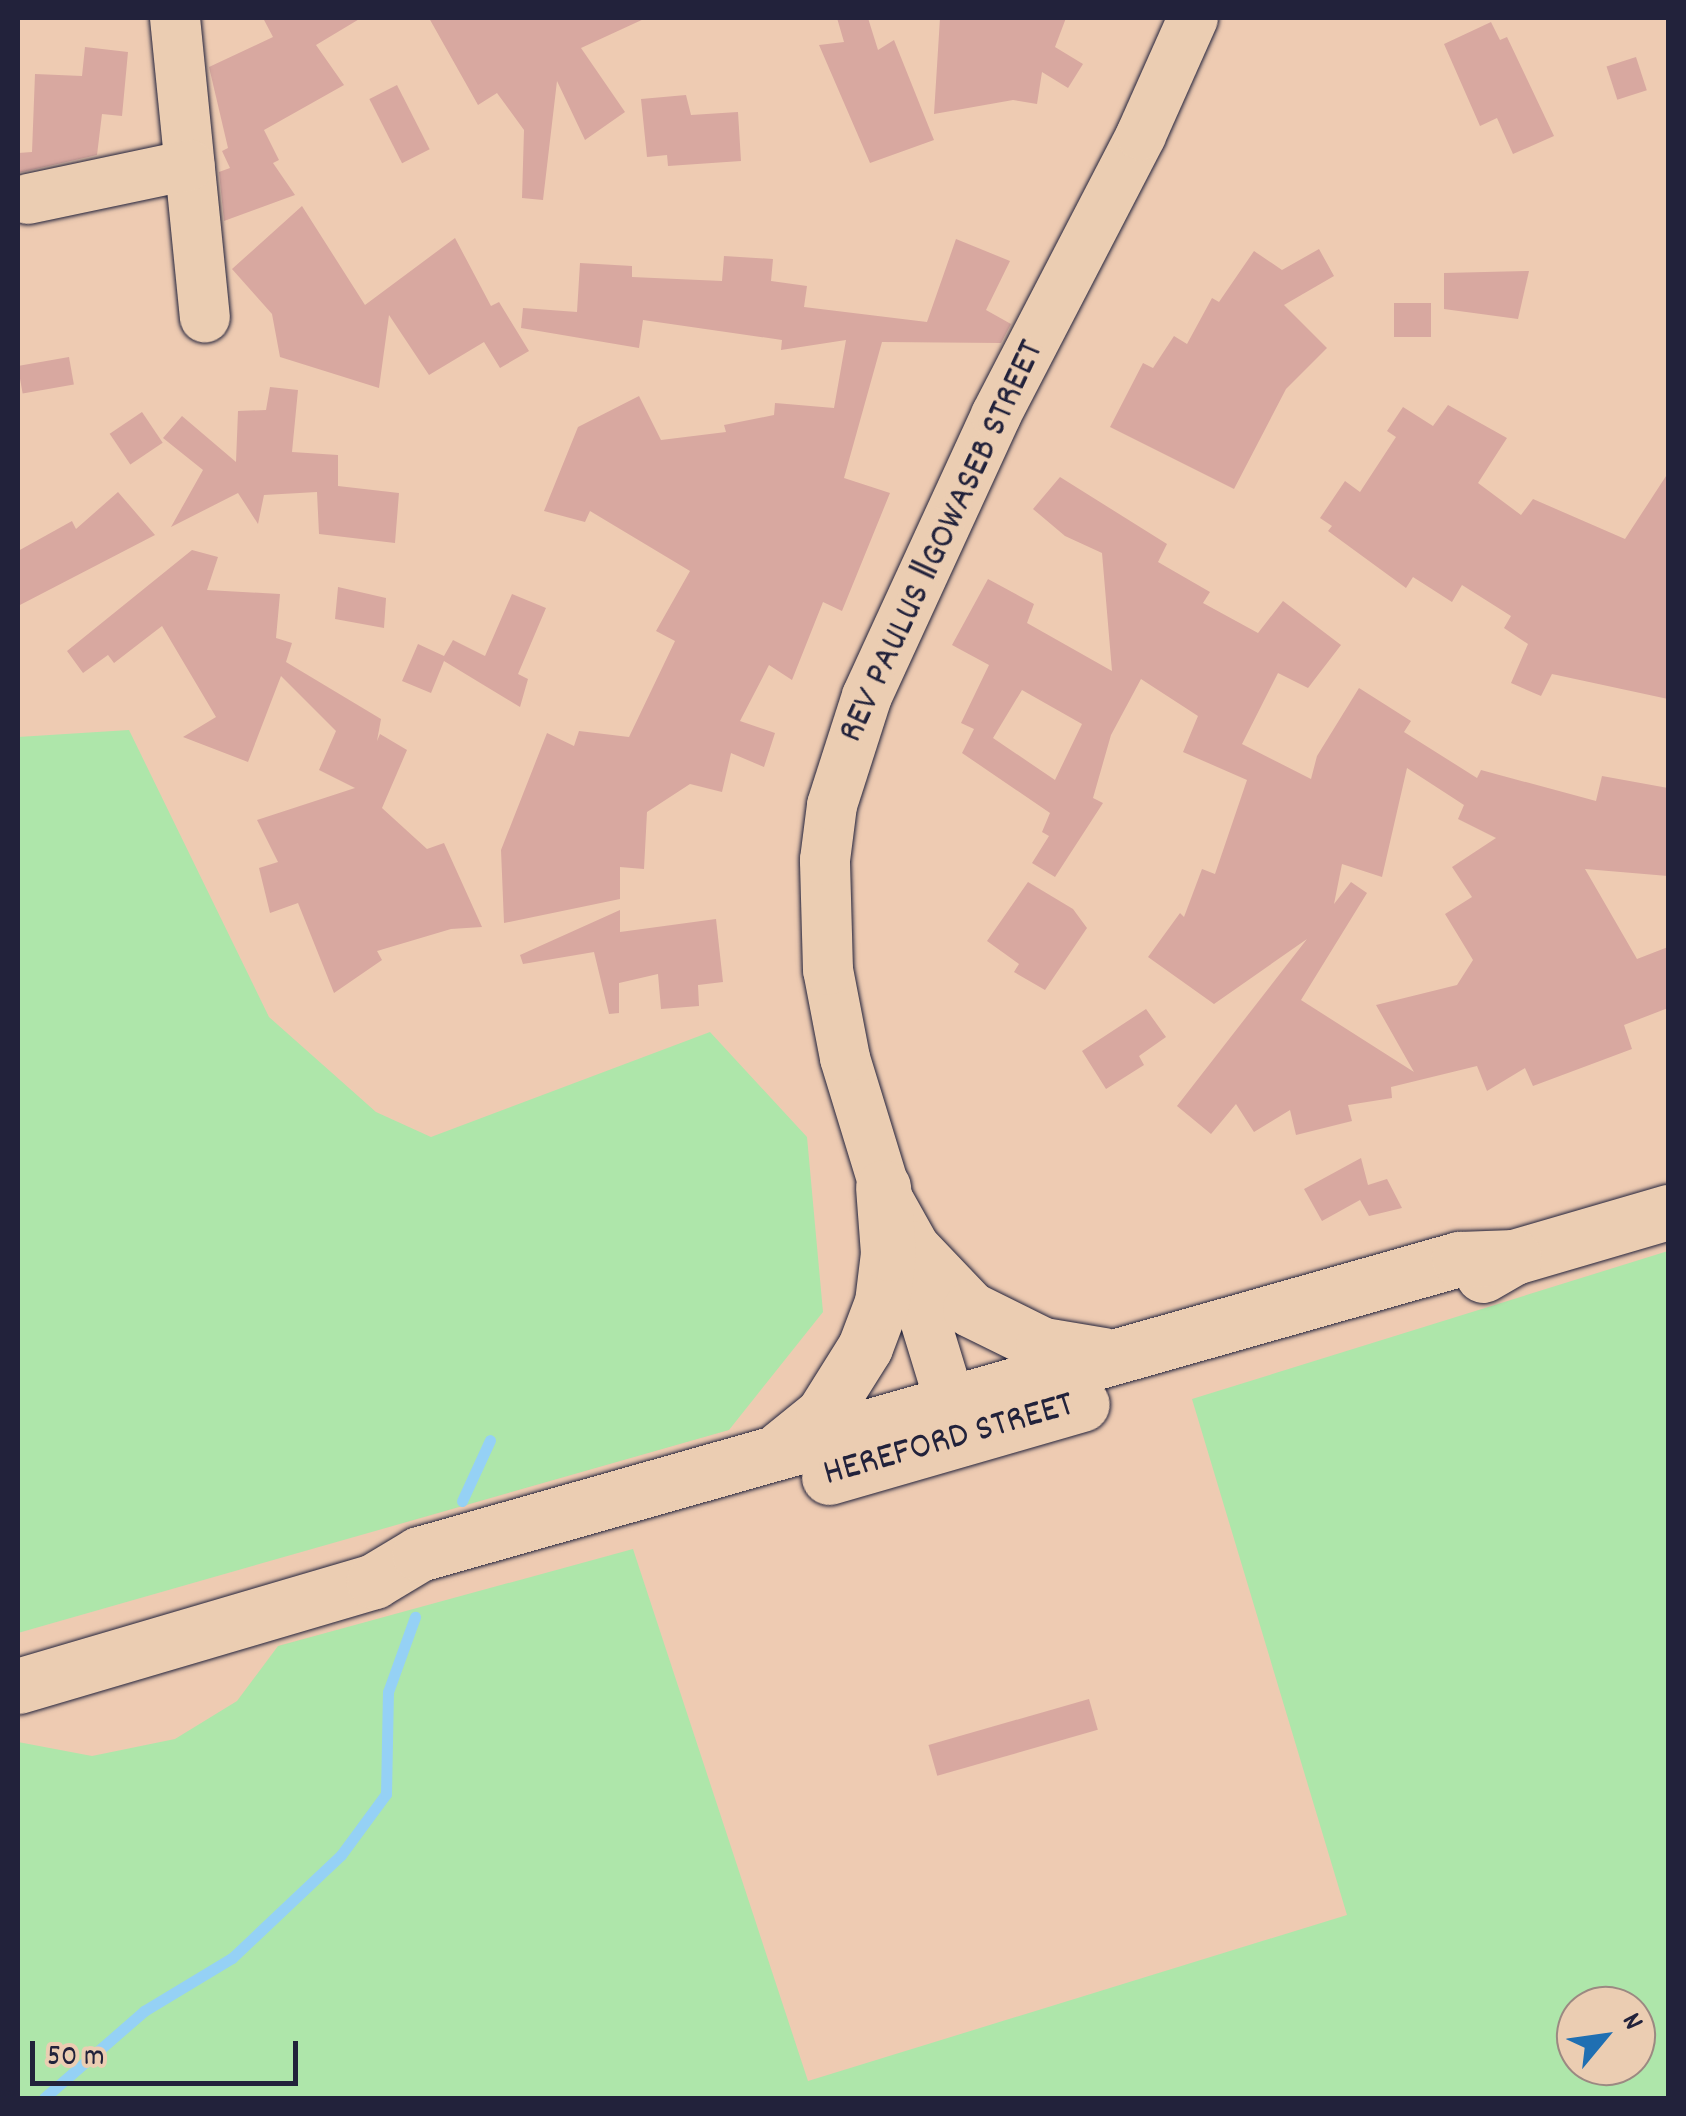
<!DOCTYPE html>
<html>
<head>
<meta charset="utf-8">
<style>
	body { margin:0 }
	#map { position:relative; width:1686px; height:2116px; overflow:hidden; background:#eecbb2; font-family:Dekko,sans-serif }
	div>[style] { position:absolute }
	.green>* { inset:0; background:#aee6aa }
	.stream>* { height:11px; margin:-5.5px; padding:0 5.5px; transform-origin:5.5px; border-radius:5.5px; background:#95d1f5 }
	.building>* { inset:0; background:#d8a8a0; transform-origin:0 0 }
	.roads { filter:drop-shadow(0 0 2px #22223b) drop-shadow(0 0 2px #22223b) }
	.minor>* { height:50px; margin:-25px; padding:0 25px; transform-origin:25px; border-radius:25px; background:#ebcdb2 }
	.major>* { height:55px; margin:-27.5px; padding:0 27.5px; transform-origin:27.5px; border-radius:27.5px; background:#ebcdb2 }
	span { translate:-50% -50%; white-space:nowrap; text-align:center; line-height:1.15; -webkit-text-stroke:10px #ebcdb2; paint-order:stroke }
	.street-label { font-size:38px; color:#22223b }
	.frame { position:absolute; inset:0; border:20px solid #22223b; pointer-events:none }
	.north { position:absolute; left:1556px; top:1986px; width:100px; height:100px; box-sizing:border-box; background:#ebcdb2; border:2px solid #9b8982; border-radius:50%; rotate:61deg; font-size:28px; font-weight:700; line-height:40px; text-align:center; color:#22223b }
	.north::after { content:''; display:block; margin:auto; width:35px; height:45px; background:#1f6fb2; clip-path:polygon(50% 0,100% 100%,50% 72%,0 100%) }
	.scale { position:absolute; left:30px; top:2041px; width:268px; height:45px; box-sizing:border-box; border:5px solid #22223b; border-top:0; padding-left:12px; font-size:30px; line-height:35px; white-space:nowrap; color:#22223b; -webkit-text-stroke:8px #ebcdb2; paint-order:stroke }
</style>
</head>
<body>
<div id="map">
	<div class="green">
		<div style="clip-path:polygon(129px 730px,269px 1017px,376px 1112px,431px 1137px,710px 1032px,807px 1137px,823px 1312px,729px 1430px,18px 1633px,18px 737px)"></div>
		<div style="clip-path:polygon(evenodd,1668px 1251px,1668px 2098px,18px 2098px,18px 1742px,92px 1756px,175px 1739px,237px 1701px,278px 1646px,633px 1549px,808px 2081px,1347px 1915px,1192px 1399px,1668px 1251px,1576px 2006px,1636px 2006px,1636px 2066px,1576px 2066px,1576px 2006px)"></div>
	</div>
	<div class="stream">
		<div style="left:462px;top:1501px;width:67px;rotate:-65.3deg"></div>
		<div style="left:44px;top:2098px;width:133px;rotate:-41deg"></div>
		<div style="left:144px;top:2011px;width:103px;rotate:-31.1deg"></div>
		<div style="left:232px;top:1958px;width:150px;rotate:-43.4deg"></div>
		<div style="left:341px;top:1855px;width:76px;rotate:-53.6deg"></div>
		<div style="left:386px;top:1794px;width:102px;rotate:-88.9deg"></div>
		<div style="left:388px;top:1692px;width:80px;rotate:-70.2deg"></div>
	</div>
	<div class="building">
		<div style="clip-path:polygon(263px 18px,361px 18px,316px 45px,344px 85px,264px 130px,279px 160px,273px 163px,295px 195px,224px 221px,219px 172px,230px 168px,222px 151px,228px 148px,209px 67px,273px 37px)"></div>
		<div style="clip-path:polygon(429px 18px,646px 18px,581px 48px,625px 112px,585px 140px,557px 81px,543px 200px,522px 198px,524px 130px,497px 93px,478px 105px)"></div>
		<div style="clip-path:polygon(837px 18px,868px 18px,878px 50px,894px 40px,934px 140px,870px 163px,819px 45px,844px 42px)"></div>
		<div style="clip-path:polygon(940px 18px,1066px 18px,1055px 47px,1083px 64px,1068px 88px,1042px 72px,1037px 104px,1013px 100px,934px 114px)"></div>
		<div style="clip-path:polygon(1491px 22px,1500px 40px,1507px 37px,1554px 136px,1513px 154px,1497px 118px,1480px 126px,1444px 44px)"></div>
		<div style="clip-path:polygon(85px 47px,128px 52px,122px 116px,102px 114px,97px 155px,18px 173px,18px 153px,32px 152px,35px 74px,82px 76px)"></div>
		<div style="left:1636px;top:57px;width:35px;height:31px;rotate:72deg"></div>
		<div style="left:397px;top:85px;width:72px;height:31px;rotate:63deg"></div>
		<div style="clip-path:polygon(686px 95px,691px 115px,738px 112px,741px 161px,668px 166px,667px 155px,647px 157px,641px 99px)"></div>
		<div style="clip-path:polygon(302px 206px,365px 305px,455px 238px,491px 306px,499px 302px,529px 351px,500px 368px,484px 342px,429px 375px,389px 315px,379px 388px,280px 357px,272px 314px,232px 269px)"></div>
		<div style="clip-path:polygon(956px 239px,1010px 261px,986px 310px,1011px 324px,1001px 343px,882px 342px,844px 478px,890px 493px,842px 611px,823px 602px,792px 680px,769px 665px,740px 721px,775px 733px,764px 767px,731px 753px,722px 792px,690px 784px,647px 812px,644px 869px,620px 867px,620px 899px,504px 923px,501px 850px,547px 733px,574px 746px,579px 731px,629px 737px,675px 641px,656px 631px,690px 571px,590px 511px,585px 522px,544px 511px,578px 427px,639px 396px,661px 440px,726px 432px,724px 425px,774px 415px,775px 403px,834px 408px,846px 340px,781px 350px,782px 340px,643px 320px,639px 348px,521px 328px,523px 308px,577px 312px,580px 263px,632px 266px,632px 277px,722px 281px,724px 256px,773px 259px,771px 281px,807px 286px,804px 307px,927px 322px)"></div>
		<div style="clip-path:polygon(1319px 249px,1334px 276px,1284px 305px,1327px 348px,1286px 389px,1234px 489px,1110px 427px,1143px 363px,1153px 368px,1174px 336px,1187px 344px,1212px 298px,1219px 302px,1254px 251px,1282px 270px)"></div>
		<div style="clip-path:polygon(1529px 271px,1518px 319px,1444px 309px,1444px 273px)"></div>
		<div style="left:1394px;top:303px;width:37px;height:34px"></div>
		<div style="left:69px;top:357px;width:28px;height:52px;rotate:80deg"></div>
		<div style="clip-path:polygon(270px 387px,298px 390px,292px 452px,338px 455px,338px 486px,399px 493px,395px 543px,319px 534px,317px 492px,264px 495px,258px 524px,238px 493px,171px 527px,203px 470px,163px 438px,182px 416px,236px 462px,238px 411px,266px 410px)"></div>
		<div style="clip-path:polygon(1448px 405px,1507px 438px,1478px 483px,1521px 515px,1533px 499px,1625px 539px,1668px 473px,1668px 699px,1552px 674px,1541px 696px,1511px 683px,1528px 644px,1504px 628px,1511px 616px,1462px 585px,1452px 602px,1413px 577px,1406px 588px,1328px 531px,1332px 526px,1320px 518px,1345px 481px,1360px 492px,1396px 437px,1387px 431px,1403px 407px,1433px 426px)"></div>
		<div style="left:142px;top:412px;width:37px;height:39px;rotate:56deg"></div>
		<div style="clip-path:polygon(evenodd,1060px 477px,1167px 544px,1158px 562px,1210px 592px,1203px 603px,1258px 633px,1283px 601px,1341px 645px,1308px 688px,1278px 673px,1242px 744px,1311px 779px,1317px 756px,1359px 688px,1411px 721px,1404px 732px,1477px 778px,1481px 770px,1596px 801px,1602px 776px,1668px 788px,1668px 876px,1585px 869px,1637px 959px,1668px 947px,1668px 1008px,1624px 1025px,1632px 1049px,1533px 1086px,1525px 1068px,1487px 1091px,1477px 1066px,1391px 1087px,1392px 1098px,1348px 1105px,1352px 1121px,1296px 1135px,1290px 1110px,1254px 1132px,1236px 1104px,1211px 1134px,1177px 1106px,1307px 939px,1214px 1004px,1148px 957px,1180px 913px,1184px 917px,1202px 869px,1215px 874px,1247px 780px,1183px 752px,1198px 716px,1141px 679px,1111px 735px,1093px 798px,1103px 803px,1055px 877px,1032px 863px,1049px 836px,1042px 832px,1050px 813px,962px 753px,974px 729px,961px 723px,989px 665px,952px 645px,988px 579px,1034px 604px,1027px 623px,1112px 671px,1102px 553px,1065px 536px,1033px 509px,1060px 477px,1022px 690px,1082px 724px,1055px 780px,993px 738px,1022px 690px,1060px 477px,1407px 768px,1464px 805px,1458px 819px,1496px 838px,1452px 867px,1472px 897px,1445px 914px,1473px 960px,1457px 985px,1376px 1005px,1414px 1072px,1301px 1000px,1367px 893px,1351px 882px,1334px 904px,1342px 864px,1382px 877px,1407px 768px)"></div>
		<div style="clip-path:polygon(118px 492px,155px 535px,18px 606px,18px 551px,72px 521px,76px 529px)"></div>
		<div style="clip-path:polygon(192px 550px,218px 557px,207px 590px,280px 594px,276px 638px,292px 643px,286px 662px,381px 719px,377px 741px,380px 734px,407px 750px,382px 808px,427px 849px,444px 843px,482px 927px,451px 929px,377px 951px,382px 960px,334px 993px,298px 903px,270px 913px,259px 868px,278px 862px,257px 820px,355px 788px,319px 770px,336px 731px,281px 676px,248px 762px,183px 737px,216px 717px,162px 626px,114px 663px,108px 655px,83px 673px,67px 651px)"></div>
		<div style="clip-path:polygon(338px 587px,386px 598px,384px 628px,335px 619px)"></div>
		<div style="clip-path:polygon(512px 594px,546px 608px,518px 674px,528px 679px,520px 707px,444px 661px,431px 693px,402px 681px,418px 644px,444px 656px,453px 640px,485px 656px)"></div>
		<div style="clip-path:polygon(1028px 882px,1073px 909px,1087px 928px,1045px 990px,1014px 972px,1019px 964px,987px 941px)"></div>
		<div style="clip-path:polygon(620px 910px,620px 932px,716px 919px,723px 982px,698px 985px,699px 1006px,661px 1009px,658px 974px,619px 983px,619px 1013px,609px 1014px,594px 952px,523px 964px,520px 955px)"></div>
		<div style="clip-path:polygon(1146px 1009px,1166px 1037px,1139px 1056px,1144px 1065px,1106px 1089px,1082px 1051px)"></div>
		<div style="clip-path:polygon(1361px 1158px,1368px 1185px,1387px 1179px,1402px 1208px,1369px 1216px,1360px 1200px,1322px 1221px,1304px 1189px)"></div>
		<div style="left:1089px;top:1699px;width:32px;height:167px;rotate:74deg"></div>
	</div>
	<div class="roads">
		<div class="minor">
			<div style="left:175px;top:18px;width:301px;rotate:84.3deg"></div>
			<div style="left:28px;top:199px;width:165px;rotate:-11.9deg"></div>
			<div style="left:962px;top:1441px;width:400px;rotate:-107deg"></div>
			<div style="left:845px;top:1058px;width:90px;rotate:-100.9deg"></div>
			<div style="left:828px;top:970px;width:110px;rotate:-91.6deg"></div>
			<div style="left:825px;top:860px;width:55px;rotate:-82.7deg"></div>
			<div style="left:832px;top:805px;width:114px;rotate:-72.2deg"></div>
			<div style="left:867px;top:696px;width:309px;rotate:-65.3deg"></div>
			<div style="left:996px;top:415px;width:315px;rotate:-62.6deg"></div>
			<div style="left:1141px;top:135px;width:128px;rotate:-66deg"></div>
		</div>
		<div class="major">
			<div style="left:888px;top:1205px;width:49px;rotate:60.8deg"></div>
			<div style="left:912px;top:1248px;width:84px;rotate:46.4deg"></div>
			<div style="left:970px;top:1309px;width:81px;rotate:26.3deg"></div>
			<div style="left:1043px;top:1345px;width:62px;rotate:9.3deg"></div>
			<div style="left:1483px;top:1275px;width:36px;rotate:-30deg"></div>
			<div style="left:1514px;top:1257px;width:160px;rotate:-16.3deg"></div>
			<div style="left:781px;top:1448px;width:54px;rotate:-39deg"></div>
			<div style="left:823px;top:1414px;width:79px;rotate:-57.9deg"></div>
			<div style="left:865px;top:1347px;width:48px;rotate:-69.3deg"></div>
			<div style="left:882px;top:1302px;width:49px;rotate:-83deg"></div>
			<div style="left:888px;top:1253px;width:66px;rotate:-94.3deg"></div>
			<div style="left:829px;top:1477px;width:263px;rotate:-16.1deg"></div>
			<div style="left:18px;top:1686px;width:371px;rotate:-16.4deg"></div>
			<div style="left:374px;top:1581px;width:52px;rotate:-31deg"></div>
			<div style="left:419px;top:1554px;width:1081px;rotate:-15.84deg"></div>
			<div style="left:1459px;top:1259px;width:55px;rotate:-2.1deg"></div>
		</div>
	</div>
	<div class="street-label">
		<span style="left:943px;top:542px;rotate:-65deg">REV PAULUS ǁGOWASEB STREET</span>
		<span style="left:949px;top:1441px;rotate:-16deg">HEREFORD STREET</span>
	</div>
	<div class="frame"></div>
	<div class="north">N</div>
	<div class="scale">50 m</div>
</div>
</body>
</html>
